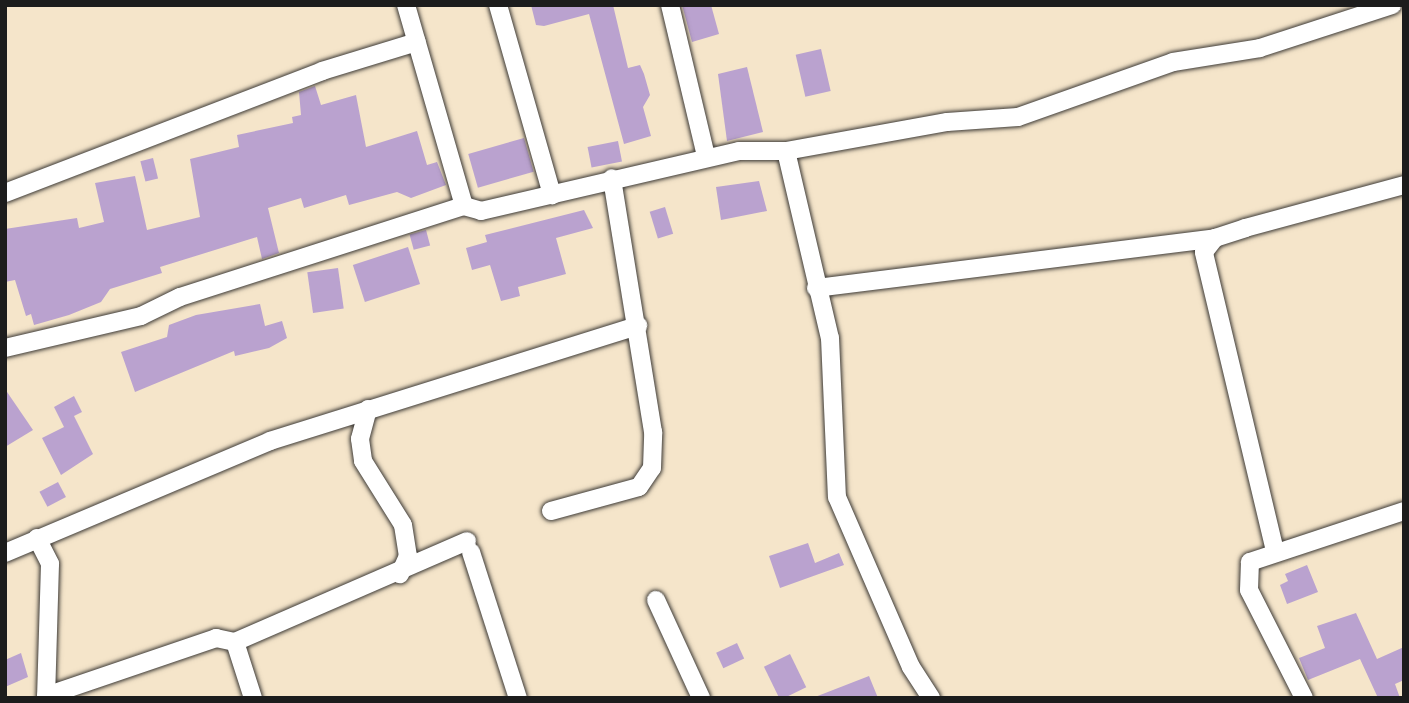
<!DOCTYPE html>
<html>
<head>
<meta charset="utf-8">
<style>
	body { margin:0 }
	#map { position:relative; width:1409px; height:703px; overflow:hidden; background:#f5e5ca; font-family:Kalam,sans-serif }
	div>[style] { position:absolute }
	.building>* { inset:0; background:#baa2cf; transform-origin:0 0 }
	.roads { filter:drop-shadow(0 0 2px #3d3a36) drop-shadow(0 0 2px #3d3a36) }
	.street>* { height:18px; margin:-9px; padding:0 9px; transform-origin:9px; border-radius:9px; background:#fff }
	span { translate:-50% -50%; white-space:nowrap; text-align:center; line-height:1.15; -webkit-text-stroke:7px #fcf5e5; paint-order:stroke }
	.frame { position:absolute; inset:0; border:7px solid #1c1c1c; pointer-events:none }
</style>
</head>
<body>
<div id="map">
	<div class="building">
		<div style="clip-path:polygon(531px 5px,613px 5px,628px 68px,640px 65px,644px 74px,650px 95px,643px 107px,651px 136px,624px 144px,589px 14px,544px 26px,536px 25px)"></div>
		<div style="clip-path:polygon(682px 5px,711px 5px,719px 34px,692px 42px)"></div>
		<div style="left:821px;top:49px;width:43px;height:26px;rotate:77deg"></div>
		<div style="clip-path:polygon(747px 67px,763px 132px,727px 141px,718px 74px)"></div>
		<div style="clip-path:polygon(315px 86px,321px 105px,356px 95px,366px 147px,417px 131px,427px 165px,437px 162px,446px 185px,411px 198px,397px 192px,349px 205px,346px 195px,304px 208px,301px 198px,268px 208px,279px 253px,262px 259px,257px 237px,160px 267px,162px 273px,110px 289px,101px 302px,69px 315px,34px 325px,31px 314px,26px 316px,15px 280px,5px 282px,5px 229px,77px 218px,79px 228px,104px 222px,95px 183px,135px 176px,147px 230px,200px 217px,190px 159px,239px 147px,237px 135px,293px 123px,292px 117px,301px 115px,299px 92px)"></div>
		<div style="left:524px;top:138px;width:35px;height:58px;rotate:74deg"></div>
		<div style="left:618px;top:141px;width:21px;height:31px;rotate:79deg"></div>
		<div style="left:153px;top:158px;width:21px;height:13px;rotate:76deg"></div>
		<div style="clip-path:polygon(759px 181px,767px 211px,721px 220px,716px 187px)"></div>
		<div style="left:665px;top:207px;width:28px;height:16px;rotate:73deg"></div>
		<div style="clip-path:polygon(584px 210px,593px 228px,556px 238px,566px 274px,518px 287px,520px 296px,501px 301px,490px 265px,472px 270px,466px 248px,487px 242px,485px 235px)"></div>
		<div style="left:426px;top:230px;width:16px;height:17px;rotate:75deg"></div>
		<div style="left:408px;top:247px;width:39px;height:58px;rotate:72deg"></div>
		<div style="left:338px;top:268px;width:41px;height:31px;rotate:82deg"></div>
		<div style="clip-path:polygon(260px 304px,265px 326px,282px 321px,287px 338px,269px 348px,235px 356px,234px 351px,135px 392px,121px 352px,167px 337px,169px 325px,196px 315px)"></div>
		<div style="clip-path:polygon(5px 389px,33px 430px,5px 447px)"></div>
		<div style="clip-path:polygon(74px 396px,82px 412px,74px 416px,93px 454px,61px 475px,42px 438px,64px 427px,54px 407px)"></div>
		<div style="left:58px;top:482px;width:17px;height:21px;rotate:62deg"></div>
		<div style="clip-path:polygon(808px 543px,815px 563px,839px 553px,844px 565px,780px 588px,769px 556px)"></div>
		<div style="clip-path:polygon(1307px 565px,1318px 592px,1287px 604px,1280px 585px,1288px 581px,1285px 574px)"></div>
		<div style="clip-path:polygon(1356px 613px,1377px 659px,1404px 647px,1404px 680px,1395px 684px,1400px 698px,1378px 698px,1360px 659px,1308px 680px,1299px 658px,1325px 648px,1317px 626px)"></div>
		<div style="left:737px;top:643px;width:17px;height:23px;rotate:65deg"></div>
		<div style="clip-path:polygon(21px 653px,28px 677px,5px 687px,5px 660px)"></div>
		<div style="left:790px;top:654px;width:37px;height:29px;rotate:64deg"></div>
		<div style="clip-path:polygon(869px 676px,878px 698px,815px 698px,815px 697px)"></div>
	</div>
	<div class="roads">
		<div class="street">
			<div style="left:406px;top:5px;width:209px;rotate:73.9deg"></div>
			<div style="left:498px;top:5px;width:198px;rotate:74.1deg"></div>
			<div style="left:670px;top:5px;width:155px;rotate:76.6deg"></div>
			<div style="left:786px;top:151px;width:192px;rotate:76.8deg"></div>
			<div style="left:830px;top:338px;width:159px;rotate:87.5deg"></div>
			<div style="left:837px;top:497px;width:185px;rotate:66.5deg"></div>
			<div style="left:911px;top:667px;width:37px;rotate:57deg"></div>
			<div style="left:5px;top:193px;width:340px;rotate:-21deg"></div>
			<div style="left:322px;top:71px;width:99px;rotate:-17deg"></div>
			<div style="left:816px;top:288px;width:402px;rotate:-7.1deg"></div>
			<div style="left:5px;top:348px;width:140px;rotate:-13.2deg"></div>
			<div style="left:141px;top:316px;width:43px;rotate:-26deg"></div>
			<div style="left:180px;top:297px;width:298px;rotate:-17.8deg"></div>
			<div style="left:464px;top:206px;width:18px;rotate:16deg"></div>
			<div style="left:481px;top:211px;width:265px;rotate:-13.1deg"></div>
			<div style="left:739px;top:151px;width:47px"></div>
			<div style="left:786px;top:151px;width:164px;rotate:-10.2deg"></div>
			<div style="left:947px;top:122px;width:71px;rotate:-4deg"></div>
			<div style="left:1018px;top:117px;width:164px;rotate:-19.5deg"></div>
			<div style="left:1173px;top:62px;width:88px;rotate:-9.1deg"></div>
			<div style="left:1260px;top:48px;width:139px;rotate:-18deg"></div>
			<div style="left:368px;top:409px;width:31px;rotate:105deg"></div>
			<div style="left:360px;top:439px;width:22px;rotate:82deg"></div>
			<div style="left:363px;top:461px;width:75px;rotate:58deg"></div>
			<div style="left:403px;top:525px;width:31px;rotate:81deg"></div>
			<div style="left:408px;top:556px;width:20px;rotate:114deg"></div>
			<div style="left:551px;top:511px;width:91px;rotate:-15.3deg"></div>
			<div style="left:639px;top:487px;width:23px;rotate:-56deg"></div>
			<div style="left:652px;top:468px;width:36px;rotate:-88deg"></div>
			<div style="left:653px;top:432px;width:257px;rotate:-99.2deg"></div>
			<div style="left:37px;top:538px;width:29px;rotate:63deg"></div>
			<div style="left:50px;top:564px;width:134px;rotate:91.7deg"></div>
			<div style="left:1275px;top:551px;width:307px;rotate:-103.4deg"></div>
			<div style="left:1204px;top:252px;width:18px;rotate:-52deg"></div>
			<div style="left:1215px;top:238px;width:32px;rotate:-18deg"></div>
			<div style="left:1245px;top:228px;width:165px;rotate:-15.1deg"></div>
			<div style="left:471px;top:552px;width:153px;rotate:72.2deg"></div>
			<div style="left:5px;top:553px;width:288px;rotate:-22.9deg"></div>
			<div style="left:270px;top:441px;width:386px;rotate:-17.4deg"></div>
			<div style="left:656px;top:600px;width:108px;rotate:65.3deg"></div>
			<div style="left:235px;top:642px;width:253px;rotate:-23.5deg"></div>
			<div style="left:46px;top:696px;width:180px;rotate:-18.8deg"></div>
			<div style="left:216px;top:638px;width:19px;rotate:12deg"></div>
			<div style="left:235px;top:642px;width:59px;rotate:72.2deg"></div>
			<div style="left:1304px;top:698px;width:121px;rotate:-117deg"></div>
			<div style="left:1249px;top:590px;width:28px;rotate:-88deg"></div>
			<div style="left:1250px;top:562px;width:162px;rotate:-18.3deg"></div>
		</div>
	</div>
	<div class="frame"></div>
</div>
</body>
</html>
